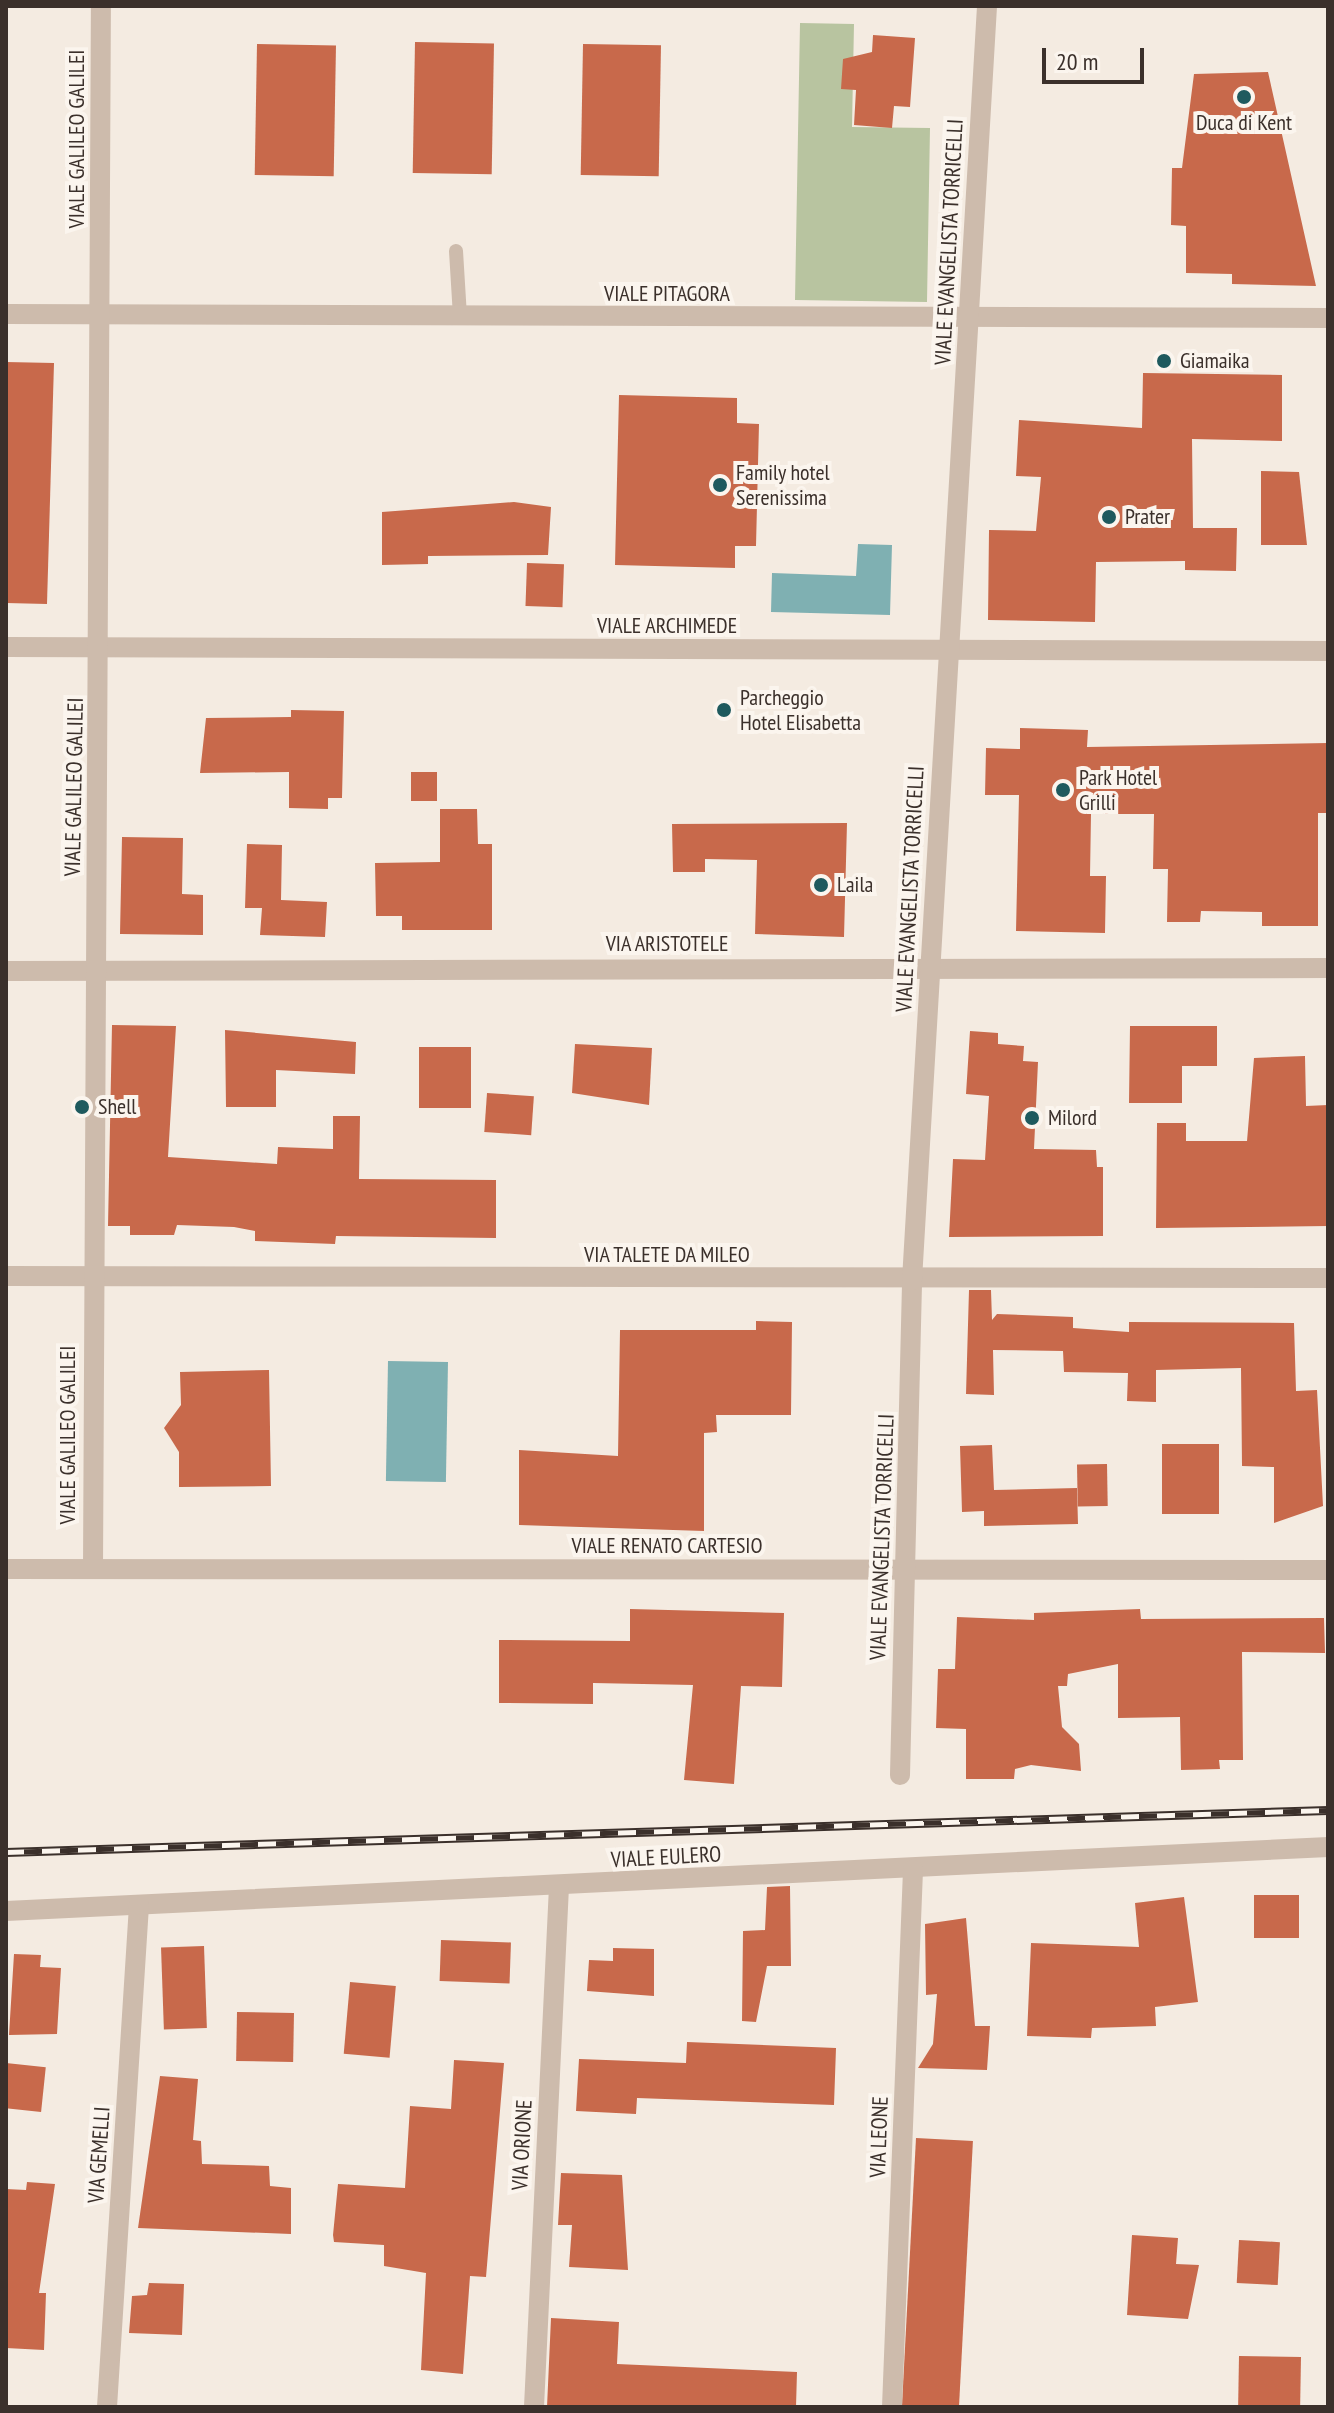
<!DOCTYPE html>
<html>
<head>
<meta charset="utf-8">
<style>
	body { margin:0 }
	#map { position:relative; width:1334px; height:2413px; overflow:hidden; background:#f4ebe1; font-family:"PT Sans Narrow",sans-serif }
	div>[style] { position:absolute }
	.green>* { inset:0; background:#b8c4a0 }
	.water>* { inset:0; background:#7fb0b2; transform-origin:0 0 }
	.building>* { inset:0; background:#c8694b; transform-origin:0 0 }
	.service>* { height:14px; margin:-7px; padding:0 7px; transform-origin:7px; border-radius:7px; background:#cdbbac }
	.minor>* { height:20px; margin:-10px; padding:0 10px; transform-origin:10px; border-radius:10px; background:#cdbbac }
	.rail>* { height:9px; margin-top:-4.5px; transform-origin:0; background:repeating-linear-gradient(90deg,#fbf5ee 0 18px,#3b302b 0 36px); box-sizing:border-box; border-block:2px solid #3b302b }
	.dots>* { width:22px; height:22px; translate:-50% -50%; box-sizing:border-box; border:4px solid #fbf5ee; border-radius:50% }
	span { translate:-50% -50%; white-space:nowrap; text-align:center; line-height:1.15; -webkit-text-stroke:8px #fbf5ee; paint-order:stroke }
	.poi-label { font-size:22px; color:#3b302b }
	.left { translate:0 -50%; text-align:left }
	.street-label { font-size:22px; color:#3b302b }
	.frame { position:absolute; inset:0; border:8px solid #3b302b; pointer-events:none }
	.scale { position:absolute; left:1042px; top:48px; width:102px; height:36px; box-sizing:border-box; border:4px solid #3b302b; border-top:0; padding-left:10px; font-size:24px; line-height:28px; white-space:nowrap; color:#3b302b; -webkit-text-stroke:6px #fbf5ee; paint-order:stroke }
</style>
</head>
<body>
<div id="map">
	<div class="green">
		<div style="clip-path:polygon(800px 23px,854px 24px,852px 127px,930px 128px,927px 302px,795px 300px)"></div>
	</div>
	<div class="water">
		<div style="clip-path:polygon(858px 544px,892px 545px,890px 615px,771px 612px,772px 573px,856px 576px)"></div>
		<div style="left:388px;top:1361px;width:60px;height:120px;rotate:1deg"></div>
	</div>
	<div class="building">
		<div style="clip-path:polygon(873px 35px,915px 38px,910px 107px,894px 106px,892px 128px,854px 125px,856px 90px,841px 89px,843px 59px,872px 52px)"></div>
		<div style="left:415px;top:42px;width:79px;height:131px;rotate:1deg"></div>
		<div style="left:257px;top:44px;width:79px;height:131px;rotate:1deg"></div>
		<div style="left:583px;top:44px;width:78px;height:131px;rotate:1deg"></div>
		<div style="clip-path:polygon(1268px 72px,1316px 286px,1232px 284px,1232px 274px,1186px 273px,1186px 226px,1171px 225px,1172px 168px,1182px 168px,1194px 74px)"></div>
		<div style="clip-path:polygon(6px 362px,54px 363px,47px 604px,6px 603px)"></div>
		<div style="clip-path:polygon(1143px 373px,1282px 375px,1282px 441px,1192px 439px,1193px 528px,1237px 528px,1236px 571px,1185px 570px,1185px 561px,1096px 562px,1095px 622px,988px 620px,989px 530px,1036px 531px,1041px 477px,1016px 476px,1019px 420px,1142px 428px)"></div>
		<div style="clip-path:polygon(619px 395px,737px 398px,737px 423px,759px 424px,756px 546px,735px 546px,735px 568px,615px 565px)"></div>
		<div style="clip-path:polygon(1261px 471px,1299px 472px,1307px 545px,1261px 545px)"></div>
		<div style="clip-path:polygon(514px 502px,551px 507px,548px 555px,428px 556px,428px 564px,382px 565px,382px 512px)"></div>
		<div style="left:527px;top:563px;width:37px;height:43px;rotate:2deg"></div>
		<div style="clip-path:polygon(291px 710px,344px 711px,342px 798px,328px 798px,328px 809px,289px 808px,289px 772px,200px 773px,206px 718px,291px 717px)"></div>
		<div style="clip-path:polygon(1020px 728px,1088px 730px,1087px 747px,1328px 743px,1328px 813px,1318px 813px,1318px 926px,1262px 926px,1262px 912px,1201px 911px,1200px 922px,1167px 922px,1168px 869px,1153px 869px,1154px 814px,1091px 814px,1090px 876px,1106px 876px,1105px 933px,1016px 931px,1019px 795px,985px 795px,986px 748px,1020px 749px)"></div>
		<div style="left:411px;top:772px;width:26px;height:29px"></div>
		<div style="clip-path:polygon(440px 809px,477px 809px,478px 844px,492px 844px,492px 930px,402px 930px,402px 916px,376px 916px,375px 863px,440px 862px)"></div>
		<div style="clip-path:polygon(847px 823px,844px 937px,755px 934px,757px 860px,705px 859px,705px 872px,673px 872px,672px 824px)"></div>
		<div style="clip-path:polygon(122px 837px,183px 838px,182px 894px,203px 895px,203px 935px,120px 934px)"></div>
		<div style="clip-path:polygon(247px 844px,282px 845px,281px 900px,327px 902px,325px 937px,260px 935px,262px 908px,245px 908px)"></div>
		<div style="clip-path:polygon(112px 1025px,176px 1026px,168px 1157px,277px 1164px,278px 1147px,333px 1149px,333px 1116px,360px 1116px,359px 1179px,496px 1180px,496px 1238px,336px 1236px,335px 1244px,255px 1241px,255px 1231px,234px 1227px,177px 1225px,174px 1235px,130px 1235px,130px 1226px,108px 1226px)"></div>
		<div style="clip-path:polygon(1130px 1026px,1217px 1026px,1217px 1066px,1182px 1066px,1182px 1103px,1129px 1103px)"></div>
		<div style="clip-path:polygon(225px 1030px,356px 1042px,355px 1074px,276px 1070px,276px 1107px,226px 1107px)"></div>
		<div style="clip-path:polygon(970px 1031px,998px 1033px,998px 1044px,1024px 1046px,1023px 1061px,1038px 1062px,1034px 1149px,1096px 1150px,1097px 1167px,1103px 1167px,1103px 1236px,949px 1237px,953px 1159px,985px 1160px,989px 1096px,966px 1094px)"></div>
		<div style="clip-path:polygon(575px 1044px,652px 1048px,649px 1105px,572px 1093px)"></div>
		<div style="left:419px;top:1047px;width:52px;height:61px"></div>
		<div style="clip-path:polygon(1305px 1056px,1306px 1106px,1328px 1105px,1328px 1226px,1156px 1228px,1157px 1123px,1186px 1123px,1186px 1141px,1247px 1141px,1254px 1058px)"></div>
		<div style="left:487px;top:1093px;width:47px;height:39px;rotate:4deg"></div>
		<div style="clip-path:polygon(969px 1290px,991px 1290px,992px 1320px,997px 1314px,1073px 1317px,1073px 1328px,1129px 1332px,1129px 1322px,1294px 1323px,1296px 1391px,1317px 1390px,1323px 1506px,1274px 1523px,1274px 1467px,1242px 1466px,1241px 1368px,1156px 1370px,1156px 1402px,1127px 1401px,1128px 1373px,1064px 1372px,1063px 1351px,993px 1350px,994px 1395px,966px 1394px)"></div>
		<div style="clip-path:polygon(756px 1321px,792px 1322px,791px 1415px,716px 1415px,717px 1432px,704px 1433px,704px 1531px,519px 1525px,519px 1450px,618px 1456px,620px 1330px,756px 1330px)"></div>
		<div style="clip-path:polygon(269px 1370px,271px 1486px,179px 1487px,179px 1452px,164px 1428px,181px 1405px,180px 1372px)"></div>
		<div style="left:1162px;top:1444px;width:57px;height:70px"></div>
		<div style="clip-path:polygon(992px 1445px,994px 1490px,1077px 1488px,1078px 1524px,984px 1526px,984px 1511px,962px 1512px,960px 1446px)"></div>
		<div style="left:1107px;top:1464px;width:42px;height:30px;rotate:89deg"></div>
		<div style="clip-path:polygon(630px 1609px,784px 1613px,782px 1687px,741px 1686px,734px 1784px,684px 1780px,693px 1685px,593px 1683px,593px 1704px,499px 1703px,499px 1640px,630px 1641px)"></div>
		<div style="clip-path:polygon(1140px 1609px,1141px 1619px,1324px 1618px,1325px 1653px,1242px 1652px,1243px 1760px,1219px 1760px,1220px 1769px,1181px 1770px,1180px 1717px,1118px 1718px,1118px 1664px,1068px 1674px,1067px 1686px,1058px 1686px,1062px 1727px,1079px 1744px,1081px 1771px,1031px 1765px,1015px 1769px,1014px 1779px,966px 1779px,966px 1729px,936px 1728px,938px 1669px,955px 1669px,957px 1617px,1034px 1620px,1034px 1613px)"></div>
		<div style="clip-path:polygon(790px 1886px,791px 1966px,767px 1966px,756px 2022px,742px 2021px,743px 1931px,765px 1930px,767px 1887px)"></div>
		<div style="left:1254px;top:1895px;width:45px;height:43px"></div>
		<div style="clip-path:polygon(1184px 1897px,1198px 2002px,1155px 2007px,1156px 2026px,1092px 2028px,1091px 2038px,1027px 2036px,1031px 1943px,1139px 1947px,1135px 1903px)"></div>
		<div style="clip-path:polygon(966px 1918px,975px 2026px,990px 2026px,987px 2070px,918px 2068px,933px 2044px,937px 1994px,926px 1995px,925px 1924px)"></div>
		<div style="left:441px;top:1940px;width:70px;height:41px;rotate:2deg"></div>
		<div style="left:204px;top:1946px;width:82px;height:43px;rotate:88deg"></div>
		<div style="clip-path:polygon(613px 1948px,654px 1949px,654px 1996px,587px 1991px,589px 1960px,613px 1961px)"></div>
		<div style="clip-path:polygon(14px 1954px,41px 1955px,40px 1967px,61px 1968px,57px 2034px,9px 2035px)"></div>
		<div style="left:350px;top:1982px;width:46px;height:72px;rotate:5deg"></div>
		<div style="left:237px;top:2012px;width:57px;height:49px;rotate:1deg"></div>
		<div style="clip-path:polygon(687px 2042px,836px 2048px,834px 2105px,637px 2098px,636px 2114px,576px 2111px,579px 2059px,686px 2063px)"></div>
		<div style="clip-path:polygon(454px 2060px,504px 2063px,486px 2277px,470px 2276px,463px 2374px,421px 2370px,426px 2273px,384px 2266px,384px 2245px,334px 2242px,333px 2235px,338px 2184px,405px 2188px,410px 2106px,451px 2109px)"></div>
		<div style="left:6px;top:2063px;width:40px;height:45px;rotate:6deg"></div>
		<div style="clip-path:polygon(160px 2076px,198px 2079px,193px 2140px,201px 2141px,202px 2164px,269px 2166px,270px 2186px,291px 2188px,291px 2234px,138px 2228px)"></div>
		<div style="left:916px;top:2138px;width:57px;height:269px;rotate:3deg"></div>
		<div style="clip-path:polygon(561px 2173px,622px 2175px,628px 2270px,569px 2267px,572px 2225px,558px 2225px)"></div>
		<div style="clip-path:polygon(27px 2182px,55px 2184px,39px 2293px,46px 2293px,44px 2350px,6px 2348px,6px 2189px,26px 2190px)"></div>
		<div style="clip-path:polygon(1132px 2235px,1178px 2238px,1176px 2264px,1199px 2265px,1188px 2319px,1127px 2315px)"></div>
		<div style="left:1239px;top:2240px;width:41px;height:43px;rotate:3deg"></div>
		<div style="clip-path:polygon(149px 2283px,184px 2284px,182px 2335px,129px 2333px,132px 2296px,147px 2295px)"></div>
		<div style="clip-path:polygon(551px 2318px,619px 2322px,617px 2364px,797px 2372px,796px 2407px,547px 2407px)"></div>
		<div style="left:1239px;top:2356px;width:62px;height:51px;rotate:1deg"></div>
	</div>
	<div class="service">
		<div style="left:456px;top:251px;width:66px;rotate:86.5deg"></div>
	</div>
	<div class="minor">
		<div style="left:6px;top:314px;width:1322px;rotate:0.17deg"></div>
		<div style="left:6px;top:647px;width:1322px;rotate:0.17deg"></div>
		<div style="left:6px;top:971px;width:1322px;rotate:-0.13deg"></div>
		<div style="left:6px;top:1276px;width:1322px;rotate:0.09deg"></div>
		<div style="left:93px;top:1568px;width:1562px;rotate:-89.71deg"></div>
		<div style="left:6px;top:1569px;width:1322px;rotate:0.04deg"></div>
		<div style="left:900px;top:1775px;width:495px;rotate:-88.6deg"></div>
		<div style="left:912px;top:1280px;width:1276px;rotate:-86.63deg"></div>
		<div style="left:6px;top:1911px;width:1324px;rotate:-2.77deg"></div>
		<div style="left:107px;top:2407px;width:503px;rotate:-86.35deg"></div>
		<div style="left:534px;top:2407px;width:522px;rotate:-87.25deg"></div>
		<div style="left:892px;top:2407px;width:538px;rotate:-87.76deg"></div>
	</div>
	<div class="rail">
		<div style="left:6px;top:1852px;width:1323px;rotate:-1.82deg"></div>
	</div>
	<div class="dots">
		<div style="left:1244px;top:97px;background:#1f5a5e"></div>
		<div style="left:1164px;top:361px;background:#1f5a5e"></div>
		<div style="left:720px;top:485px;background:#1f5a5e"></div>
		<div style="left:1109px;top:517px;background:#1f5a5e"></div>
		<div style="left:724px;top:710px;background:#1f5a5e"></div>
		<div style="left:1063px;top:790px;background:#1f5a5e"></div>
		<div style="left:821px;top:885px;background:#1f5a5e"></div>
		<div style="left:82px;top:1107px;background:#1f5a5e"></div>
		<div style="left:1032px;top:1118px;background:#1f5a5e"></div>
	</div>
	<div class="poi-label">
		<span style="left:1244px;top:123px">Duca di Kent</span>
		<span class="left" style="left:1180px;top:361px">Giamaika</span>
		<span class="left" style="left:736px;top:485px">Family hotel<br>Serenissima</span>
		<span class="left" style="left:1125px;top:517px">Prater</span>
		<span class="left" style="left:740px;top:710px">Parcheggio<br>Hotel Elisabetta</span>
		<span class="left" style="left:1079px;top:790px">Park Hotel<br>Grilli</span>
		<span class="left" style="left:837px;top:885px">Laila</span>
		<span class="left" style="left:98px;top:1107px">Shell</span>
		<span class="left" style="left:1048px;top:1118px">Milord</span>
	</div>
	<div class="street-label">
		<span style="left:77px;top:139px;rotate:-90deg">VIALE GALILEO GALILEI</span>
		<span style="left:949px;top:242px;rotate:-87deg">VIALE EVANGELISTA TORRICELLI</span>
		<span style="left:667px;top:294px">VIALE PITAGORA</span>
		<span style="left:667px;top:626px">VIALE ARCHIMEDE</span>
		<span style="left:74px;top:787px;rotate:-89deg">VIALE GALILEO GALILEI</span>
		<span style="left:910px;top:889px;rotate:-87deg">VIALE EVANGELISTA TORRICELLI</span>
		<span style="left:667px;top:944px">VIA ARISTOTELE</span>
		<span style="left:667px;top:1255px">VIA TALETE DA MILEO</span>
		<span style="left:68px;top:1435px;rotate:-90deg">VIALE GALILEO GALILEI</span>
		<span style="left:882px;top:1537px;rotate:-88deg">VIALE EVANGELISTA TORRICELLI</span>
		<span style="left:667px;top:1546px">VIALE RENATO CARTESIO</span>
		<span style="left:666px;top:1857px;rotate:-3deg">VIALE EULERO</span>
		<span style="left:879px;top:2137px;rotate:-88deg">VIA LEONE</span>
		<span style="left:522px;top:2145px;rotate:-87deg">VIA ORIONE</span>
		<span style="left:99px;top:2155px;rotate:-86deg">VIA GEMELLI</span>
	</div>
	<div class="frame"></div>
	<div class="scale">20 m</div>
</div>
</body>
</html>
